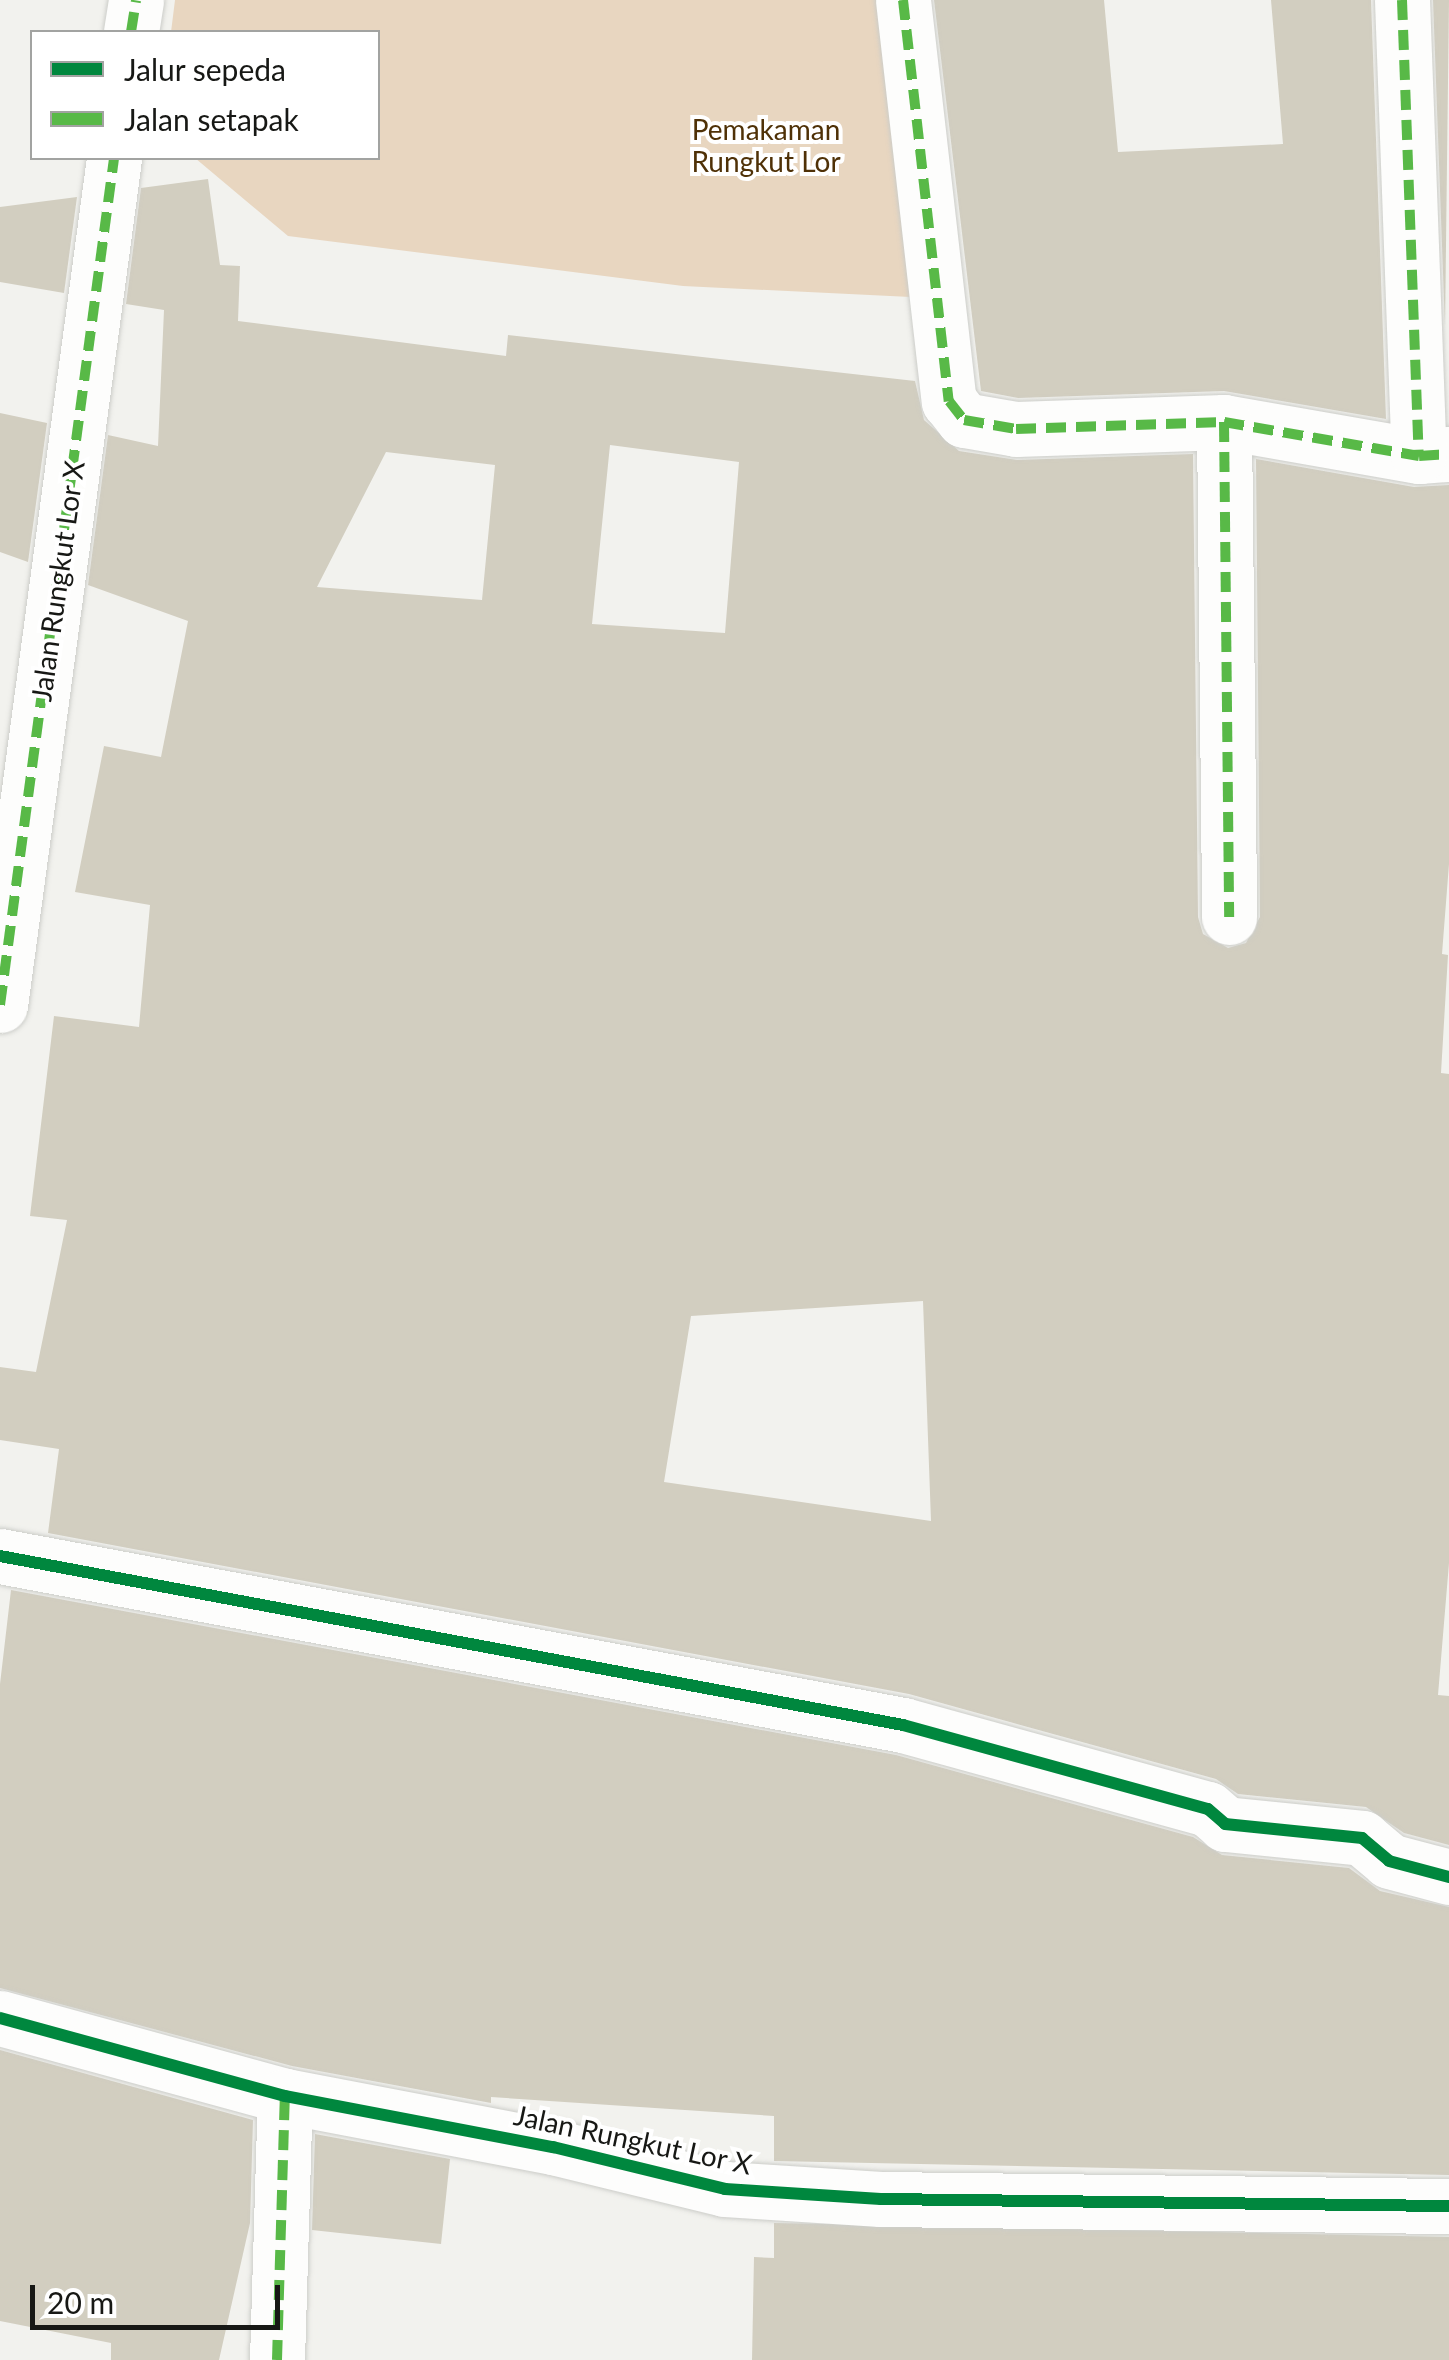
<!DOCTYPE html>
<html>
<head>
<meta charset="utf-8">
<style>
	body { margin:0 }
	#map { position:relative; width:1449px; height:2360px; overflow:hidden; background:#f2f2ee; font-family:Lato,sans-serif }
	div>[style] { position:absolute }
	.green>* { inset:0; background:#e8d6c0 }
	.building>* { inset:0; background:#d2cec0 }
	.roads { filter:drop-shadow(0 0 2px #cccdc9) drop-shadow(0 0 2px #cccdc9) }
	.minor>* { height:55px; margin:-27.5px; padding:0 27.5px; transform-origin:27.5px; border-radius:27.5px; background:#fdfdfc }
	.quiet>* { height:10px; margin-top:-5px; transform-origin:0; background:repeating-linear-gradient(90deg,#58b947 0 20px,transparent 0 30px) }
	.cycleway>* { height:12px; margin:-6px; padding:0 6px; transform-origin:6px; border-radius:6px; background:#00873e }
	span { translate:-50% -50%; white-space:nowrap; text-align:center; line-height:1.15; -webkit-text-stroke:8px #fff; paint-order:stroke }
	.park-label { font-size:28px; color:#4f3107 }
	.street-label { font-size:28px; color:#171815 }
	.legend { position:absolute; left:30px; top:30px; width:350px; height:130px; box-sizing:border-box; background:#fff; border:2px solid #a2a3a1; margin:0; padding:12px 18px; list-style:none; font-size:30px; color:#171815 }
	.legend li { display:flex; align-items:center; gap:20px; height:50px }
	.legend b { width:50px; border:2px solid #a2a3a1 }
	.scale { position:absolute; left:30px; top:2285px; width:250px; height:45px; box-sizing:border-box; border:5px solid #171815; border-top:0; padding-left:12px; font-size:30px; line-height:35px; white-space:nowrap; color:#171815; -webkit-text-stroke:8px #fff; paint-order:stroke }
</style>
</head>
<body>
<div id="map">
	<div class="green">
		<div style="clip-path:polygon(175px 0,893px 0,931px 298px,683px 286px,288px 236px,195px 158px,378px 158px,378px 32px,171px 32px)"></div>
	</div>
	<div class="building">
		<div style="clip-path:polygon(934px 0,1104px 0,1118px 152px,1283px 144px,1271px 0,1371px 0,1386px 419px,1224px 391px,1018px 398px,981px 391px)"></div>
		<div style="clip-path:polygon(1433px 0,1449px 0,1445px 327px)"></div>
		<div style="clip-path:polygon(evenodd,208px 179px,220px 265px,240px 266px,238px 321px,506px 356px,508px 335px,915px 381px,924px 420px,959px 451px,1017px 460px,1193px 454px,1198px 917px,1203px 934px,1228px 948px,1246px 943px,1260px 917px,1256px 459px,1414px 487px,1449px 485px,1449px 864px,1442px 954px,1448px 955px,1441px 1073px,1449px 1074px,1449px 1563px,1438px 1695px,1449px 1696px,1449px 1845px,1404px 1833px,1366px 1807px,1238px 1794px,1216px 1779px,909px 1694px,48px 1533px,59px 1449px,0 1440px,0 1367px,36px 1372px,67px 1220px,30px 1216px,54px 1016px,139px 1027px,150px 905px,75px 892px,104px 746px,161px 757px,188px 621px,88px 585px,108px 435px,158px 446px,164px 310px,126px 304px,141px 188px,208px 179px,610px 445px,739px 462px,725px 633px,592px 624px,610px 445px,208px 179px,386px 452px,495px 465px,482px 600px,317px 587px,386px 452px,208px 179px,923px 1301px,931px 1521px,664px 1482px,691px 1316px,923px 1301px)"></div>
		<div style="clip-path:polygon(77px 197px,64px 293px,0 282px,0 207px)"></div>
		<div style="clip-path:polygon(0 413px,47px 423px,28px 562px,0 552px)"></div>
		<div style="clip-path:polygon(11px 1590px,896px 1755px,1193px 1837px,1222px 1855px,1349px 1868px,1380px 1891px,1449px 1907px,1449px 2175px,774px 2161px,774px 2116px,491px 2097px,491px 2103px,292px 2066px,0 1988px,0 1684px)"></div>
		<div style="clip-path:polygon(0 2050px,253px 2120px,250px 2223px,219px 2360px,111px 2360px,111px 2343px,0 2321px)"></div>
		<div style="clip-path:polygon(315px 2134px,450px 2159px,441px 2244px,312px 2230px)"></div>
		<div style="clip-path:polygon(774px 2223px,1449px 2237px,1449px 2360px,752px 2360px,754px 2257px,774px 2258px)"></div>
	</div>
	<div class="roads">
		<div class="minor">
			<div style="left:903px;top:0;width:404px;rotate:83.5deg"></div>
			<div style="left:949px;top:401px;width:24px;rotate:52deg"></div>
			<div style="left:964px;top:420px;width:53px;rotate:9.8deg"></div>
			<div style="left:1016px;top:429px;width:208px;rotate:-1.9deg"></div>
			<div style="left:1224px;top:422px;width:198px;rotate:9.9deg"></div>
			<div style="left:1419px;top:456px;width:30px;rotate:-4deg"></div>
			<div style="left:1402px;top:0;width:456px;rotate:87.9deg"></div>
			<div style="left:131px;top:32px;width:32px;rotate:-81deg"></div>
			<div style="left:1224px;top:422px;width:495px;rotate:89.4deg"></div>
			<div style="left:0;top:1005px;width:855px;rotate:-82.33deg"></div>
			<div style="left:0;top:1556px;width:919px;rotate:10.6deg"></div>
			<div style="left:903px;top:1725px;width:316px;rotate:15.4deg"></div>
			<div style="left:1208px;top:1809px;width:23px;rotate:41deg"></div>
			<div style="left:1225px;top:1824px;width:138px;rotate:5.8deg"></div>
			<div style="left:1362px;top:1838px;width:35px;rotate:40deg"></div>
			<div style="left:1389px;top:1861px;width:62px;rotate:14.9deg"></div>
			<div style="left:0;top:2018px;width:295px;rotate:15.3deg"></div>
			<div style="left:285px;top:2096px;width:273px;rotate:10.8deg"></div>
			<div style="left:553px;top:2147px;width:177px;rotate:13.7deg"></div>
			<div style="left:725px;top:2189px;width:156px;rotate:3.7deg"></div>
			<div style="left:881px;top:2199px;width:568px;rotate:0.71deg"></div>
			<div style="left:277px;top:2360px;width:264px;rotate:-88.3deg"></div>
		</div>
	</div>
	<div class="quiet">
		<div style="left:903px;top:0;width:404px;rotate:83.5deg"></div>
		<div style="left:949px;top:401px;width:24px;rotate:52deg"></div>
		<div style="left:964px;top:420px;width:53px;rotate:9.8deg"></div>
		<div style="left:1016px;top:429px;width:208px;rotate:-1.9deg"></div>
		<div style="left:1224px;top:422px;width:198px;rotate:9.9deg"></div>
		<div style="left:1419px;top:456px;width:30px;rotate:-4deg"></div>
		<div style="left:1402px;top:0;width:456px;rotate:87.9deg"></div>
		<div style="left:131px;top:32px;width:32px;rotate:-81deg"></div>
		<div style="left:1224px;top:422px;width:495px;rotate:89.4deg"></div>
		<div style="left:0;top:1005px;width:855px;rotate:-82.33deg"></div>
		<div style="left:277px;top:2360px;width:264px;rotate:-88.3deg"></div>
	</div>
	<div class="cycleway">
		<div style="left:0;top:1556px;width:919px;rotate:10.6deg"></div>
		<div style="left:903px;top:1725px;width:316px;rotate:15.4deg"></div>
		<div style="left:1208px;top:1809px;width:23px;rotate:41deg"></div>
		<div style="left:1225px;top:1824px;width:138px;rotate:5.8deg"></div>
		<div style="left:1362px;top:1838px;width:35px;rotate:40deg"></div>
		<div style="left:1389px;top:1861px;width:62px;rotate:14.9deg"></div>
		<div style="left:0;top:2018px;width:295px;rotate:15.3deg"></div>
		<div style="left:285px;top:2096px;width:273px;rotate:10.8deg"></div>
		<div style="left:553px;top:2147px;width:177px;rotate:13.7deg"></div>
		<div style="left:725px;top:2189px;width:156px;rotate:3.7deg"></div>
		<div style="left:881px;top:2199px;width:568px;rotate:0.71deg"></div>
	</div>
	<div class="park-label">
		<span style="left:766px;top:145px">Pemakaman<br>Rungkut Lor</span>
	</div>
	<div class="street-label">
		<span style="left:57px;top:581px;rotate:-82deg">Jalan Rungkut Lor X</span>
		<span style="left:633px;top:2139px;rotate:12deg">Jalan Rungkut Lor X</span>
	</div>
	<ul class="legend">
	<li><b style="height:12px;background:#00873e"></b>Jalur sepeda</li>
	<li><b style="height:12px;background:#58b947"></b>Jalan setapak</li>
	</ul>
	<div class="scale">20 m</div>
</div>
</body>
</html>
